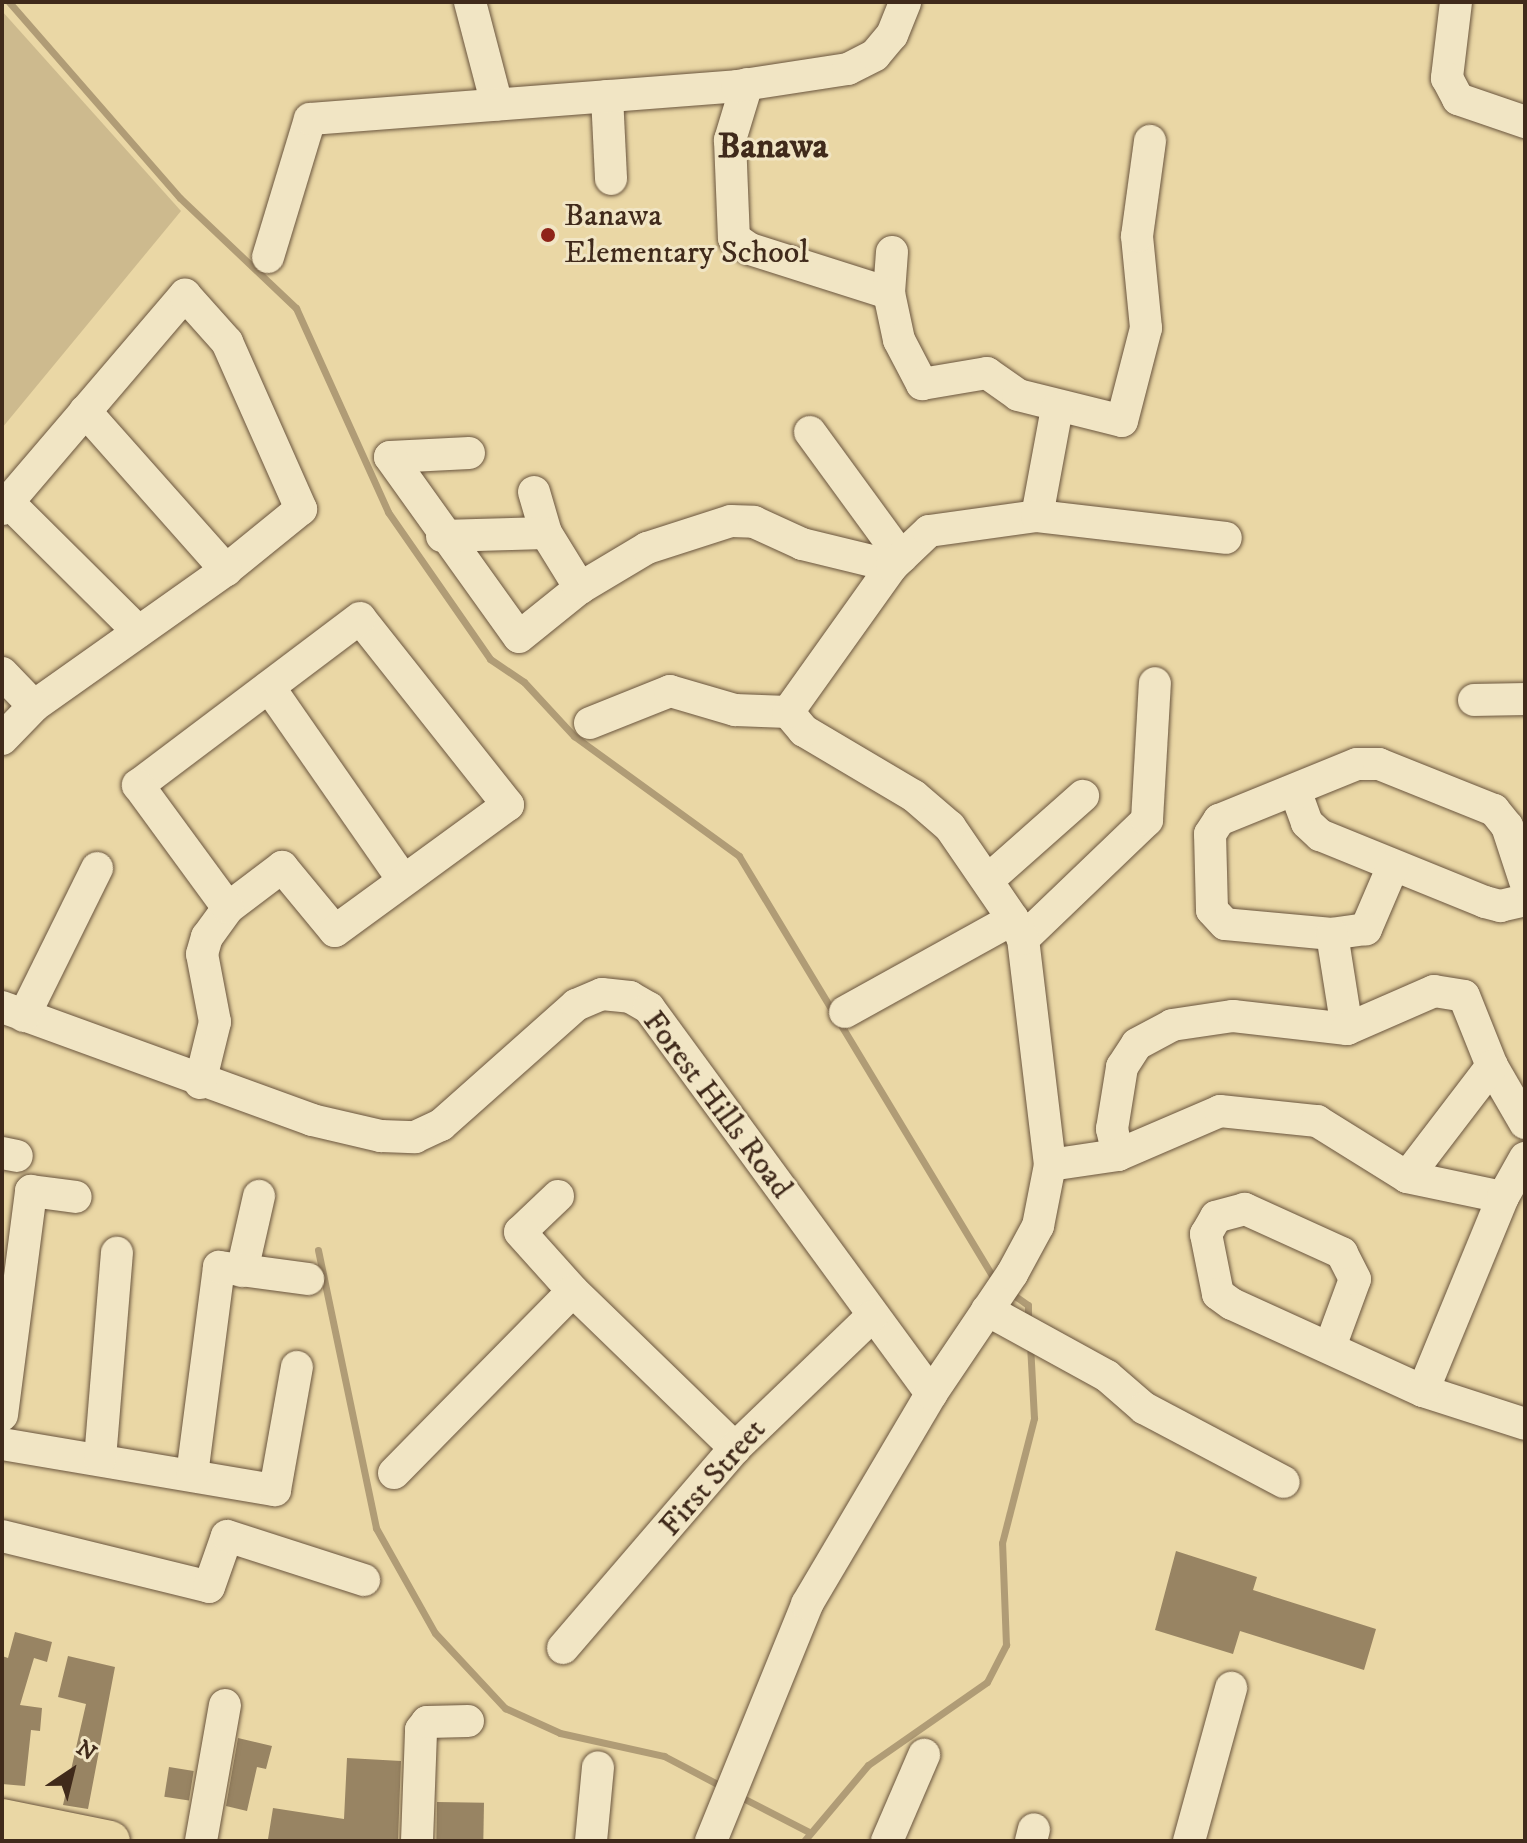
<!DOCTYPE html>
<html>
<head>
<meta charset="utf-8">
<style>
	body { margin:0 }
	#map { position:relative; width:1527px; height:1843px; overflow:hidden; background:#ead7a5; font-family:"IM FELL DW Pica",serif }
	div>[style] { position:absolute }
	.green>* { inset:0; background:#cdba8e }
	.stream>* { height:7px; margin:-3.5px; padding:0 3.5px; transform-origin:3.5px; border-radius:3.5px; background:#b09c76 }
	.building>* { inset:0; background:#988463; transform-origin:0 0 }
	.roads { filter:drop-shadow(0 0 2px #6a553e) drop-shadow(0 0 2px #6a553e) }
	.minor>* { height:32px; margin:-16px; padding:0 16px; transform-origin:16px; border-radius:16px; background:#f1e5c4 }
	.major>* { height:40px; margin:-20px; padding:0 20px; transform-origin:20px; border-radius:20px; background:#ead7a5 }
	.dots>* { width:22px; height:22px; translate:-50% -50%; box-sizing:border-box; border:4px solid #f1e5c4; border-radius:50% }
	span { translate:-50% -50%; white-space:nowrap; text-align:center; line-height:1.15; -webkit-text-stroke:6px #f1e5c4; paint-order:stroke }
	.poi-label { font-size:32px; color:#402a1b }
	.left { translate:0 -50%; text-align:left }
	.street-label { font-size:32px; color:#402a1b }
	.quarter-label { font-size:36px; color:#402a1b; font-weight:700 }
	.frame { position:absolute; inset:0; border:4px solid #402a1b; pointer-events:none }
	.north { position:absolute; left:32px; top:1731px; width:80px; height:80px; -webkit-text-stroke:6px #f1e5c4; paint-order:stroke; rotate:35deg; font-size:22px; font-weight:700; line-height:32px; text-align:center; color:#402a1b }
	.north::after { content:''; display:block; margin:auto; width:28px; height:36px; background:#402a1b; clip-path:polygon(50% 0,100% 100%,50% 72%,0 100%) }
</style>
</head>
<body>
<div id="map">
	<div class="green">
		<div style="clip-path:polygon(2px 11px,181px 211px,2px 428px)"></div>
	</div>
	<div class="stream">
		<div style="left:9px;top:2px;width:260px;rotate:48.9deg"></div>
		<div style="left:180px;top:198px;width:160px;rotate:43.5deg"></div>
		<div style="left:296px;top:308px;width:224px;rotate:65.7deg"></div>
		<div style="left:388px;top:512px;width:179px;rotate:55.2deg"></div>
		<div style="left:490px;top:659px;width:41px;rotate:34.1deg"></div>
		<div style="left:524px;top:682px;width:74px;rotate:47.2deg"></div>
		<div style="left:574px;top:736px;width:204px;rotate:36deg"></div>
		<div style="left:739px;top:856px;width:496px;rotate:58.9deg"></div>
		<div style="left:318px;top:1250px;width:284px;rotate:78.2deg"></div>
		<div style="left:376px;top:1528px;width:120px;rotate:60.7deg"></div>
		<div style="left:435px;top:1633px;width:103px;rotate:47deg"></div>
		<div style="left:505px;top:1708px;width:60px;rotate:24.4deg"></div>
		<div style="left:560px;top:1733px;width:107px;rotate:12.5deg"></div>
		<div style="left:664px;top:1756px;width:69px;rotate:27.7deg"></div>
		<div style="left:1008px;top:1291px;width:24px;rotate:35deg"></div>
		<div style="left:1028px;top:1305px;width:16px;rotate:90deg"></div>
		<div style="left:739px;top:1796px;width:79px;rotate:27.2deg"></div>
		<div style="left:804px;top:1841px;width:99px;rotate:-49.9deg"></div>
		<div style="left:868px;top:1765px;width:145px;rotate:-34.9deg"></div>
		<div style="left:987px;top:1682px;width:42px;rotate:-62.8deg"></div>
		<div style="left:1006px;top:1645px;width:102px;rotate:-92.2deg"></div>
		<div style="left:1002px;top:1543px;width:129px;rotate:-75.6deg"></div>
		<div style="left:1034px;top:1418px;width:73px;rotate:-93.1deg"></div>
	</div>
	<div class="building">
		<div style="clip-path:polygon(1176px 1551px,1257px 1577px,1253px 1590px,1376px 1629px,1364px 1670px,1240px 1631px,1233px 1654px,1155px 1630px)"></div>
		<div style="clip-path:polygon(15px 1632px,52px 1642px,47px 1662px,34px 1658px,20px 1705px,42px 1708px,40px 1731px,31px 1730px,25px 1786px,2px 1784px,2px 1656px,8px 1658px)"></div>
		<div style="clip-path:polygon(68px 1656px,115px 1667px,88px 1809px,63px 1805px,86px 1704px,58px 1697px)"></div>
		<div style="clip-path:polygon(238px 1738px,272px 1746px,266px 1769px,257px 1767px,247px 1811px,226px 1806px)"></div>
		<div style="clip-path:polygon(347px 1758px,401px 1761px,398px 1839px,268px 1839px,273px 1808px,344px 1819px)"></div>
		<div style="left:169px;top:1767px;width:25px;height:30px;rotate:9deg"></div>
		<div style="left:437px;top:1802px;width:47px;height:39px;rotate:1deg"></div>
	</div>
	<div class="roads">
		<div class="minor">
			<div style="left:470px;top:2px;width:106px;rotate:75.3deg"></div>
			<div style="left:1456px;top:2px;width:77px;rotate:96.8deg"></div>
			<div style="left:1447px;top:78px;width:24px;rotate:62deg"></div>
			<div style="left:1458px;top:99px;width:71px;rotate:18.9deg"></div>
			<div style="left:747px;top:84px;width:59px;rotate:106.9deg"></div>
			<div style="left:730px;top:140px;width:98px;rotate:87.7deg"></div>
			<div style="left:734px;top:238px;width:19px;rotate:35deg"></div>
			<div style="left:750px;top:249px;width:146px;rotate:17.6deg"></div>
			<div style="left:607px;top:96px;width:83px;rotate:87.2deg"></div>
			<div style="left:892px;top:252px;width:41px;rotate:94.2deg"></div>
			<div style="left:889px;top:293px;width:48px;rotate:78deg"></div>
			<div style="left:899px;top:340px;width:50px;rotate:62.4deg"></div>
			<div style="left:922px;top:384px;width:66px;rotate:-9.6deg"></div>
			<div style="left:987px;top:373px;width:38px;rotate:35deg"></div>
			<div style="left:1018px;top:395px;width:107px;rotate:14deg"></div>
			<div style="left:1122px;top:421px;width:96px;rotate:-75.5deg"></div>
			<div style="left:1146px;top:328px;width:92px;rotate:-95.6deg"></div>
			<div style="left:1137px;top:236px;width:96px;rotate:-82.2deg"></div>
			<div style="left:268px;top:257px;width:144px;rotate:-73.1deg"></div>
			<div style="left:310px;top:119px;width:428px;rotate:-4.4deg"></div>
			<div style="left:737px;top:86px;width:112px;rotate:-8.7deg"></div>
			<div style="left:848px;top:69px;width:30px;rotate:-27deg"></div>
			<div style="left:875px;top:55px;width:26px;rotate:-50deg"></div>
			<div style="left:892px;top:35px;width:35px;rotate:-68deg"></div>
			<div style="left:85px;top:411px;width:213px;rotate:48.4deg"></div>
			<div style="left:810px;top:432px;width:155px;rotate:53.9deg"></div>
			<div style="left:469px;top:453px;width:79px;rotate:177.1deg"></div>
			<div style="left:390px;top:457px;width:221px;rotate:54.4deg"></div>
			<div style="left:519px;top:637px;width:78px;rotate:-38.8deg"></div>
			<div style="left:580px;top:588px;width:78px;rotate:-30.8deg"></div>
			<div style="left:647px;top:548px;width:88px;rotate:-17.8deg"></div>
			<div style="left:731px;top:521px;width:23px;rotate:2deg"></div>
			<div style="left:754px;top:522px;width:53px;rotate:24.6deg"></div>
			<div style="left:802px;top:544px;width:93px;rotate:13.7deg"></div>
			<div style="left:534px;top:492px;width:43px;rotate:73.7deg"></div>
			<div style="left:546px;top:533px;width:65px;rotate:58.3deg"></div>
			<div style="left:7px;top:501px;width:185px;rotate:44.8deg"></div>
			<div style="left:2px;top:509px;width:282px;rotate:-49.5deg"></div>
			<div style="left:185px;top:295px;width:63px;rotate:48.2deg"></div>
			<div style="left:227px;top:342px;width:183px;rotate:66.1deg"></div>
			<div style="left:301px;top:509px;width:97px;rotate:140.9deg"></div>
			<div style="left:226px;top:570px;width:235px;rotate:144.7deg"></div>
			<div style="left:34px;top:706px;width:46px;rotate:134.1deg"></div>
			<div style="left:1037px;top:516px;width:110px;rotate:-79.5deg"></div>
			<div style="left:442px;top:536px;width:104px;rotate:-1.7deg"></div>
			<div style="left:2px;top:673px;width:46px;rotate:45.9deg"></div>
			<div style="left:269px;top:687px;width:235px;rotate:55.2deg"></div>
			<div style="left:1474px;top:700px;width:51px;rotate:-1.1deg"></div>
			<div style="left:590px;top:723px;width:86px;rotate:-21.8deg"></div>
			<div style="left:670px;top:691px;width:68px;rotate:16.3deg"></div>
			<div style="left:735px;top:710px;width:53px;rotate:2.2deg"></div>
			<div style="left:1295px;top:790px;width:35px;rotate:70deg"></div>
			<div style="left:1307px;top:823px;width:18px;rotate:43deg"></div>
			<div style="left:1320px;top:835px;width:178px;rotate:22.1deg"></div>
			<div style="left:1485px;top:902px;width:16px;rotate:15deg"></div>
			<div style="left:1500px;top:906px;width:26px;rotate:-13deg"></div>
			<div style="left:1393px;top:866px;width:69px;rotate:113.2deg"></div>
			<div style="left:1366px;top:929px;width:34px;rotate:172deg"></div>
			<div style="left:1332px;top:934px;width:107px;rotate:-174.7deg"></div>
			<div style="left:1225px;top:924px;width:19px;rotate:-133deg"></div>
			<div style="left:1212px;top:910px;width:76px;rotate:-91.5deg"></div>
			<div style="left:1210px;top:834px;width:17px;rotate:-57deg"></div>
			<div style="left:1219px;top:820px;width:149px;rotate:-22.1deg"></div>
			<div style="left:1357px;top:764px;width:22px"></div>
			<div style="left:1379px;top:764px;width:124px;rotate:21.8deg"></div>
			<div style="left:1494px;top:810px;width:21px;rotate:51deg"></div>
			<div style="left:1507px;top:826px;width:58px;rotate:71.9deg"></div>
			<div style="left:988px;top:880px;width:127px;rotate:-41.5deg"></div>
			<div style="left:1332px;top:934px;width:96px;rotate:81deg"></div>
			<div style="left:1023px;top:939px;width:172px;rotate:-43.8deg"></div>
			<div style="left:1147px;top:820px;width:137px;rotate:-86.7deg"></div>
			<div style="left:2px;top:1007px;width:330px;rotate:20deg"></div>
			<div style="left:312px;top:1120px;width:71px;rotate:13.1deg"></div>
			<div style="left:381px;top:1136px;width:34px;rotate:2deg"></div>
			<div style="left:415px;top:1137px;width:29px;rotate:-25deg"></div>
			<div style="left:441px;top:1125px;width:181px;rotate:-41.6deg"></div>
			<div style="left:576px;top:1005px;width:28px;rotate:-23deg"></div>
			<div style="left:602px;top:994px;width:28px;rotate:6deg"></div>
			<div style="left:630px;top:997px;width:22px;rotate:30deg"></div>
			<div style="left:649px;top:1008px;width:478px;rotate:53.8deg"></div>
			<div style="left:845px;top:1012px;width:192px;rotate:-29deg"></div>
			<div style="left:24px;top:1016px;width:165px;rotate:-63.7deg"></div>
			<div style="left:200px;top:1083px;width:63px;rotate:-76.2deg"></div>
			<div style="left:215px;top:1022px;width:69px;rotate:-100.8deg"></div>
			<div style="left:202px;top:954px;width:18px;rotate:-74deg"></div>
			<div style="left:207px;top:937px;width:36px;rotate:-54deg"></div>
			<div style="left:228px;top:908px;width:68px;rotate:-37.2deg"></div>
			<div style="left:282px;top:867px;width:83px;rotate:50.4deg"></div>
			<div style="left:335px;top:931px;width:214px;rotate:-36.1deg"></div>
			<div style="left:508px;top:805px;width:238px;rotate:-128.4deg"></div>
			<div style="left:360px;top:618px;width:278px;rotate:143deg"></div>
			<div style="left:138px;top:785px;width:152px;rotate:53.8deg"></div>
			<div style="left:2px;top:1153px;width:15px;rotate:11deg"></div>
			<div style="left:1118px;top:1155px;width:27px;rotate:-103deg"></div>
			<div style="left:1112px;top:1129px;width:63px;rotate:-80.8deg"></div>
			<div style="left:1122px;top:1067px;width:27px;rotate:-57deg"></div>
			<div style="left:1137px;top:1044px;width:40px;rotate:-28deg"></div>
			<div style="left:1172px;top:1025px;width:62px;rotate:-8.4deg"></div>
			<div style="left:1233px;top:1016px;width:115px;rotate:6.5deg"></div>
			<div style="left:1347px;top:1029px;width:95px;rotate:-23.6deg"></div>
			<div style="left:1434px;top:991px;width:30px;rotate:9deg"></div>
			<div style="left:1464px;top:996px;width:75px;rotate:68.2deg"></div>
			<div style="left:1492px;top:1066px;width:66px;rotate:59.9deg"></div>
			<div style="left:1050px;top:1165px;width:69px;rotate:-8.4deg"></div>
			<div style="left:1118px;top:1155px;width:111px;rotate:-23.3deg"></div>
			<div style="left:1220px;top:1111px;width:98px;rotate:5.9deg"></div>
			<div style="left:1317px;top:1121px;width:106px;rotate:31.9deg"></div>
			<div style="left:1407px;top:1177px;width:98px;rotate:11.8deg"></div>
			<div style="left:1407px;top:1177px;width:140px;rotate:-52.6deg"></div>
			<div style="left:558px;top:1196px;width:52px;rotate:136.5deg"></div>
			<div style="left:520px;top:1232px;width:79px;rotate:48.1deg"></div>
			<div style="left:573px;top:1291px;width:226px;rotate:44.1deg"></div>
			<div style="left:242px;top:1271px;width:77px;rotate:-77.2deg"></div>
			<div style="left:987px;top:1310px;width:137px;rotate:28.8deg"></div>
			<div style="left:1107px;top:1376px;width:49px;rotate:40.9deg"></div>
			<div style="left:1144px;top:1408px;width:158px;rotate:27.9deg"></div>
			<div style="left:1330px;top:1347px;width:72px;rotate:-69.8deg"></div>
			<div style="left:1355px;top:1279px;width:29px;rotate:-117deg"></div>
			<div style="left:1342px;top:1253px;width:107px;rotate:-155.6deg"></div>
			<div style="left:1245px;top:1209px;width:30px;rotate:165deg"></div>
			<div style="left:1216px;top:1217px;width:20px;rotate:120deg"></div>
			<div style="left:1206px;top:1234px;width:61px;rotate:78.7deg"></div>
			<div style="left:1218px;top:1294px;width:17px;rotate:36deg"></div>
			<div style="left:1232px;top:1304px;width:210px;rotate:24.5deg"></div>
			<div style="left:1423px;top:1391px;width:107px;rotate:17.9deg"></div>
			<div style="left:1423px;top:1391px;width:210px;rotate:-67.6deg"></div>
			<div style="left:1503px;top:1197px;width:45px;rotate:-60.6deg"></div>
			<div style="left:2px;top:1415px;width:226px;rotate:-82.6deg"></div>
			<div style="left:31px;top:1191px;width:45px;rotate:7.6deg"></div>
			<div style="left:2px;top:1444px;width:277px;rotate:9.6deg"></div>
			<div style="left:275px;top:1490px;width:125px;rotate:-79.9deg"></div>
			<div style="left:100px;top:1459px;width:207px;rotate:-85.3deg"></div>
			<div style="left:394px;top:1473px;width:255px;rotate:-45.5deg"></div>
			<div style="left:192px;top:1475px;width:210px;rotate:-82.6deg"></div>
			<div style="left:219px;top:1267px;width:90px;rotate:7.7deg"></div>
			<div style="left:2px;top:1536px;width:213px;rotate:13.8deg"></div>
			<div style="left:209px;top:1587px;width:54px;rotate:-70.6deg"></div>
			<div style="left:227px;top:1536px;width:144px;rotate:17.8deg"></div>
			<div style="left:563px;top:1648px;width:264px;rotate:-49.3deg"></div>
			<div style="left:735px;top:1448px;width:190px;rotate:-43.9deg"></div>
			<div style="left:201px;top:1841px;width:138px;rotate:-80deg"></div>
			<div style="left:417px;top:1841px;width:111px;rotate:-87.9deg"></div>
			<div style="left:421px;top:1730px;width:10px;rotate:-53deg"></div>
			<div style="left:427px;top:1722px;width:41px;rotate:-1.4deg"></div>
			<div style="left:591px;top:1841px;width:74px;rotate:-84.6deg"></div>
			<div style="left:711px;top:1841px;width:256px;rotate:-67.9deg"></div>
			<div style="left:807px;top:1604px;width:244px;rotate:-59.4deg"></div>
			<div style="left:931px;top:1394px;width:145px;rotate:-56deg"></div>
			<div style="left:1012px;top:1274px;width:55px;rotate:-61.6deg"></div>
			<div style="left:1038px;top:1226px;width:62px;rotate:-78.9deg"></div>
			<div style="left:1050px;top:1165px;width:228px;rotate:-96.8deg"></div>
			<div style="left:1023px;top:939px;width:22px;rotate:-117deg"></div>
			<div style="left:1013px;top:919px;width:112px;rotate:-124.4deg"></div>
			<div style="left:950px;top:827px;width:48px;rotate:-139.3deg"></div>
			<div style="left:914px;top:796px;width:128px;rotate:-149.4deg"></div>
			<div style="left:804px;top:731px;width:25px;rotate:-130deg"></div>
			<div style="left:788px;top:712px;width:179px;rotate:-54.5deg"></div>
			<div style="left:892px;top:566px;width:51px;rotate:-43.4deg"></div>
			<div style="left:929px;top:531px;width:109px;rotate:-7.9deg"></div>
			<div style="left:1037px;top:516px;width:190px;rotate:6.6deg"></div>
			<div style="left:887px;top:1841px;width:94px;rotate:-66.7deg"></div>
			<div style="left:1031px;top:1841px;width:12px;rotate:-76deg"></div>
			<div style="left:1189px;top:1841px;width:159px;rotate:-74.6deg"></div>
		</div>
		<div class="major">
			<div style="left:2px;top:1819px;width:110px;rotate:11.5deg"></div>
		</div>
	</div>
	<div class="dots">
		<div style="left:548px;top:235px;background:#8f2418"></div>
	</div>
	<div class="poi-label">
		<span class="left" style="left:564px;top:235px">Banawa<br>Elementary School</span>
	</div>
	<div class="street-label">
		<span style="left:717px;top:1105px;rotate:53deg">Forest Hills Road</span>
		<span style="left:713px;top:1478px;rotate:-49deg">First Street</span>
	</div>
	<div class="quarter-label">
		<span style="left:773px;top:147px">Banawa</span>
	</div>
	<div class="frame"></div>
	<div class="north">N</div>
</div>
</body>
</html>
